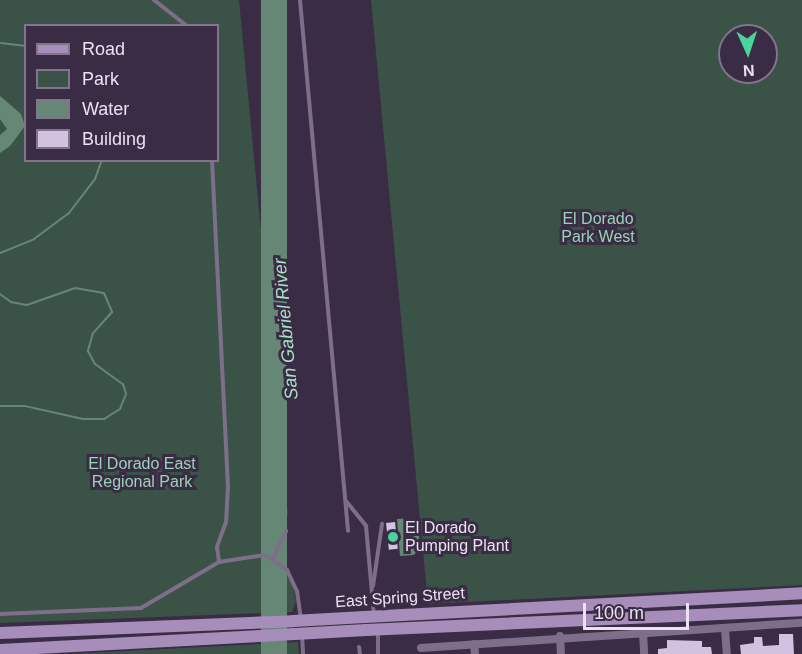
<!DOCTYPE html>
<html>
<head>
<meta charset="utf-8">
<style>
	body { margin:0 }
	#map { position:relative; width:802px; height:654px; overflow:hidden; background:#3b2c46; font-family:Helvetica,sans-serif }
	div>[style] { position:absolute }
	.green>* { inset:0; background:#3a5346 }
	.water>* { inset:0; background:#668776; transform-origin:0 0 }
	.stream>* { height:2px; margin:-1px; padding:0 1px; transform-origin:1px; border-radius:1px; background:#668776 }
	.building>* { inset:0; background:#d2c2df; transform-origin:0 0 }
	.lane>* { height:4px; margin:-2px; padding:0 2px; transform-origin:2px; border-radius:2px; background:#7e6e8a }
	.street>* { height:8px; margin:-4px; padding:0 4px; transform-origin:4px; border-radius:4px; background:#7e6e8a }
	.secondary>* { height:12px; margin:-6px; padding:0 6px; transform-origin:6px; border-radius:6px; background:#a78dba }
	.secondary-bridge>* { height:12px; margin:-6px; padding:0 6px; transform-origin:6px; border-radius:6px; background:#a78dba }
	.dots>* { width:16px; height:16px; translate:-50% -50%; box-sizing:border-box; border:3px solid #3b2c46; border-radius:50% }
	span { translate:-50% -50%; white-space:nowrap; text-align:center; line-height:1.15; -webkit-text-stroke:6px #3b2c46; paint-order:stroke }
	.park-label { font-size:16px; color:#98d4b6 }
	.poi-label { font-size:16px; color:#eae1f2 }
	.left { translate:0 -50%; text-align:left }
	.street-label { font-size:16px; color:#eae1f2 }
	.water-label { font-size:18px; color:#a6e3c5; font-style:italic }
	.legend { position:absolute; left:24px; top:24px; width:195px; height:138px; box-sizing:border-box; background:#3b2c46; border:2px solid #81748b; margin:0; padding:8px 10px; list-style:none; font-size:18px; color:#eae1f2 }
	.legend li { display:flex; align-items:center; gap:12px; height:30px }
	.legend b { width:30px; border:2px solid #81748b }
	.north { position:absolute; left:718px; top:24px; width:60px; height:60px; box-sizing:border-box; background:#3b2c46; border:2px solid #81748b; border-radius:50%; rotate:177deg; font-size:16px; font-weight:700; line-height:24px; text-align:center; color:#eae1f2 }
	.north::after { content:''; display:block; margin:auto; width:21px; height:27px; background:#49d49c; clip-path:polygon(50% 0,100% 100%,50% 72%,0 100%) }
	.scale { position:absolute; left:583px; top:603px; width:106px; height:27px; box-sizing:border-box; border:3px solid #eae1f2; border-top:0; padding-left:8px; font-size:18px; line-height:21px; white-space:nowrap; color:#eae1f2; -webkit-text-stroke:4px #3b2c46; paint-order:stroke }
</style>
</head>
<body>
<div id="map">
	<div class="green">
		<div style="clip-path:polygon(evenodd,0 0,239px 0,288px 514px,270px 560px,286px 573px,293px 586px,296px 601px,292px 612px,0 623px,0 0,26px 26px,218px 26px,218px 160px,26px 160px,26px 26px)"></div>
		<div style="clip-path:polygon(evenodd,371px 0,802px 0,802px 585px,428px 604px,371px 0,730px 36px,766px 36px,766px 72px,730px 72px,730px 36px)"></div>
		<div style="clip-path:polygon(298px 642px,299px 654px,66px 654px)"></div>
	</div>
	<div class="water">
		<div style="left:261px;top:0;width:26px;height:657px"></div>
		<div style="clip-path:polygon(0 96px,21px 114px,25px 126px,10px 146px,0 153px,0 135px,7px 129px,0 119px)"></div>
		<div style="clip-path:polygon(411px 518px,418px 524px,420px 547px,414px 555px,400px 556px,397px 519px)"></div>
	</div>
	<div class="stream">
		<div style="left:1px;top:43px;width:25px;rotate:7deg"></div>
		<div style="left:0;top:253px;width:37px;rotate:-22deg"></div>
		<div style="left:34px;top:239px;width:44px;rotate:-36.6deg"></div>
		<div style="left:69px;top:213px;width:43px;rotate:-52.6deg"></div>
		<div style="left:95px;top:179px;width:20px;rotate:-70deg"></div>
		<div style="left:0;top:294px;width:14px;rotate:36deg"></div>
		<div style="left:11px;top:302px;width:16px;rotate:11deg"></div>
		<div style="left:27px;top:305px;width:51px;rotate:-19.5deg"></div>
		<div style="left:75px;top:288px;width:29px;rotate:10deg"></div>
		<div style="left:104px;top:293px;width:21px;rotate:67deg"></div>
		<div style="left:112px;top:312px;width:28px;rotate:132deg"></div>
		<div style="left:93px;top:333px;width:19px;rotate:106deg"></div>
		<div style="left:88px;top:351px;width:15px;rotate:62deg"></div>
		<div style="left:95px;top:364px;width:34px;rotate:36deg"></div>
		<div style="left:123px;top:384px;width:10px;rotate:73deg"></div>
		<div style="left:126px;top:394px;width:16px;rotate:112deg"></div>
		<div style="left:120px;top:409px;width:19px;rotate:148deg"></div>
		<div style="left:104px;top:419px;width:21px;rotate:180deg"></div>
		<div style="left:83px;top:419px;width:59px;rotate:-167.4deg"></div>
		<div style="left:25px;top:406px;width:25px;rotate:180deg"></div>
	</div>
	<div class="building">
		<div style="left:395px;top:522px;width:27px;height:9px;rotate:84deg"></div>
		<div style="clip-path:polygon(779px 634px,793px 634px,794px 654px,741px 654px,740px 645px,754px 643px,754px 637px,762px 637px,763px 646px,779px 645px)"></div>
		<div style="clip-path:polygon(667px 640px,702px 641px,702px 647px,711px 647px,712px 654px,658px 654px,658px 649px,667px 648px)"></div>
	</div>
	<div class="lane">
		<div style="left:154px;top:0;width:42px;rotate:38.2deg"></div>
		<div style="left:300px;top:0;width:533px;rotate:84.83deg"></div>
		<div style="left:212px;top:160px;width:326px;rotate:87.2deg"></div>
		<div style="left:228px;top:486px;width:36px;rotate:93deg"></div>
		<div style="left:226px;top:522px;width:27px;rotate:110deg"></div>
		<div style="left:217px;top:547px;width:15px;rotate:82deg"></div>
		<div style="left:346px;top:501px;width:32px;rotate:51deg"></div>
		<div style="left:366px;top:526px;width:89px;rotate:84.9deg"></div>
		<div style="left:273px;top:558px;width:30px;rotate:-64deg"></div>
		<div style="left:373px;top:586px;width:63px;rotate:-81.7deg"></div>
		<div style="left:0;top:614px;width:141px;rotate:-2.4deg"></div>
		<div style="left:141px;top:608px;width:91px;rotate:-30.5deg"></div>
		<div style="left:219px;top:562px;width:47px;rotate:-8.7deg"></div>
		<div style="left:265px;top:555px;width:27px;rotate:34deg"></div>
		<div style="left:287px;top:570px;width:23px;rotate:65deg"></div>
		<div style="left:297px;top:591px;width:27px;rotate:82deg"></div>
		<div style="left:378px;top:631px;width:23px;rotate:90deg"></div>
		<div style="left:302px;top:634px;width:20px;rotate:87deg"></div>
		<div style="left:359px;top:647px;width:7px;rotate:82deg"></div>
	</div>
	<div class="street">
		<div style="left:725px;top:628px;width:26px;rotate:86deg"></div>
		<div style="left:643px;top:632px;width:22px;rotate:87deg"></div>
		<div style="left:560px;top:636px;width:18px;rotate:87deg"></div>
		<div style="left:474px;top:644px;width:10px;rotate:84deg"></div>
		<div style="left:421px;top:648px;width:382px;rotate:-3.8deg"></div>
	</div>
	<div class="secondary">
		<div style="left:365px;top:617px;width:438px;rotate:-3.1deg"></div>
		<div style="left:366px;top:630px;width:436px;rotate:-2.6deg"></div>
		<div style="left:0;top:633px;width:293px;rotate:-2.3deg"></div>
		<div style="left:0;top:650px;width:295px;rotate:-3.1deg"></div>
	</div>
	<div class="secondary-bridge">
		<div style="left:293px;top:621px;width:72px;rotate:-3.2deg"></div>
		<div style="left:295px;top:634px;width:71px;rotate:-3.2deg"></div>
	</div>
	<div class="dots">
		<div style="left:393px;top:537px;background:#49d49c"></div>
	</div>
	<div class="park-label">
		<span style="left:598px;top:228px">El Dorado<br>Park West</span>
		<span style="left:142px;top:473px">El Dorado East<br>Regional Park</span>
	</div>
	<div class="poi-label">
		<span class="left" style="left:405px;top:537px">El Dorado<br>Pumping Plant</span>
	</div>
	<div class="street-label">
		<span style="left:400px;top:598px;rotate:-4deg">East Spring Street</span>
	</div>
	<div class="water-label">
		<span style="left:286px;top:329px;rotate:-95deg">San Gabriel River</span>
	</div>
	<ul class="legend">
	<li><b style="height:8px;background:#a78dba"></b>Road</li>
	<li><b style="height:16px;background:#3a5346"></b>Park</li>
	<li><b style="height:16px;background:#668776"></b>Water</li>
	<li><b style="height:16px;background:#d2c2df"></b>Building</li>
	</ul>
	<div class="north">N</div>
	<div class="scale">100 m</div>
</div>
</body>
</html>
